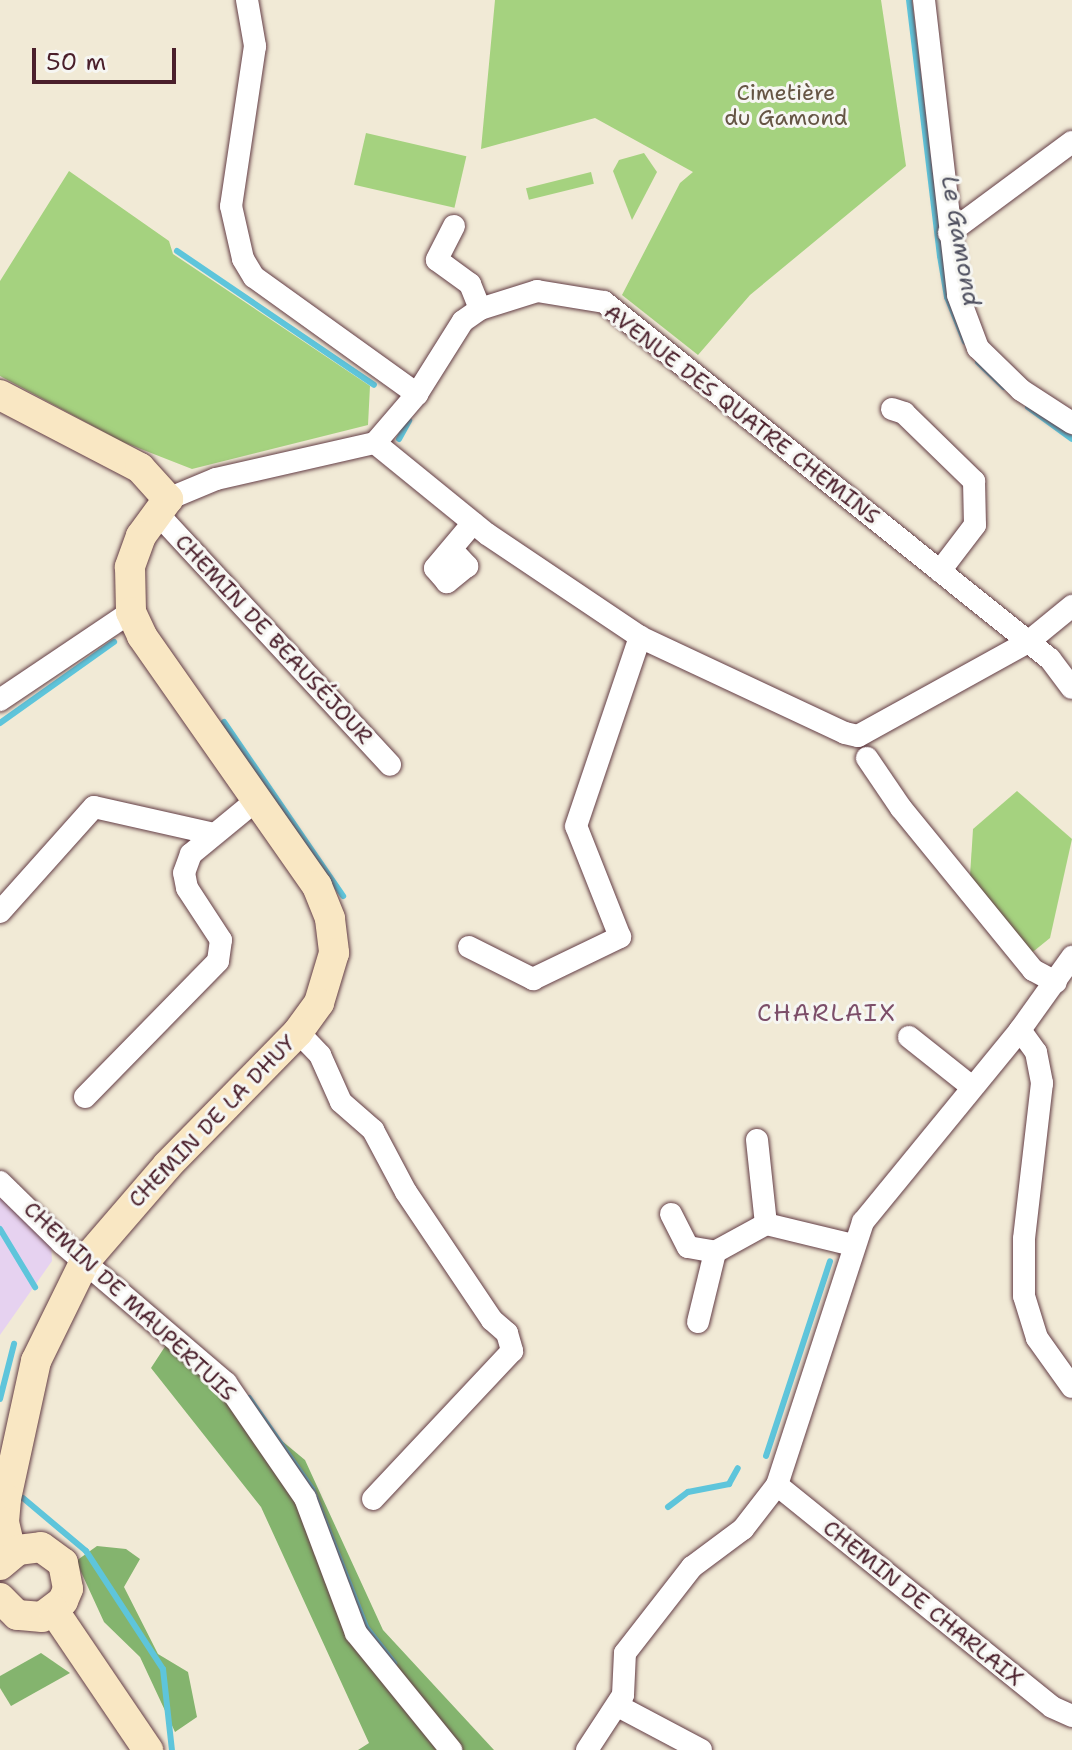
<!DOCTYPE html>
<html>
<head>
<meta charset="utf-8">
<style>
	body { margin:0 }
	#map { position:relative; width:1072px; height:1750px; overflow:hidden; background:#f1ead6; font-family:"Shantell Sans",sans-serif }
	div>[style] { position:absolute }
	.built>* { inset:0; background:#e6d2f0 }
	.green>* { inset:0; background:#a5d27f; transform-origin:0 0 }
	.forest>* { inset:0; background:#84b46e }
	.stream>* { height:6px; margin:-3px; padding:0 3px; transform-origin:3px; border-radius:3px; background:#5ec5db }
	.roads { filter:drop-shadow(0 0 2px #633d45) drop-shadow(0 0 2px #633d45) }
	.street>* { height:22px; margin:-11px; padding:0 11px; transform-origin:11px; border-radius:11px; background:#fff }
	.secondary>* { height:30px; margin:-15px; padding:0 15px; transform-origin:15px; border-radius:15px; background:#f9e7c3 }
	span { translate:-50% -50%; white-space:nowrap; text-align:center; line-height:1.15; -webkit-text-stroke:6px #f6f6f2; paint-order:stroke }
	.park-label { font-size:22px; color:#655544 }
	.street-label { font-size:22px; color:#4a1f2b }
	.water-label { font-size:24px; color:#505160; font-style:italic }
	.neighbourhood-label { font-size:24px; color:#7c4e69; letter-spacing:2px }
	.scale { position:absolute; left:32px; top:48px; width:144px; height:36px; box-sizing:border-box; border:4px solid #4a1f2b; border-top:0; padding-left:10px; font-size:24px; line-height:28px; white-space:nowrap; color:#4a1f2b; -webkit-text-stroke:6px #f6f6f2; paint-order:stroke }
</style>
</head>
<body>
<div id="map">
	<div class="built">
		<div style="clip-path:polygon(0 1196px,51px 1242px,52px 1261px,0 1335px)"></div>
	</div>
	<div class="green">
		<div style="clip-path:polygon(495px 0,881px 0,906px 166px,750px 295px,698px 355px,622px 295px,680px 183px,693px 172px,595px 118px,481px 149px)"></div>
		<div style="left:366px;top:133px;width:103px;height:53px;rotate:13deg"></div>
		<div style="clip-path:polygon(644px 153px,657px 172px,632px 220px,613px 171px,619px 160px)"></div>
		<div style="clip-path:polygon(69px 171px,169px 241px,173px 254px,370px 386px,368px 425px,192px 469px,123px 442px,0 376px,0 281px)"></div>
		<div style="left:591px;top:172px;width:12px;height:67px;rotate:76deg"></div>
		<div style="clip-path:polygon(1017px 791px,1072px 839px,1050px 938px,1029px 955px,970px 876px,973px 829px)"></div>
	</div>
	<div class="forest">
		<div style="clip-path:polygon(166px 1345px,305px 1460px,383px 1630px,494px 1750px,358px 1750px,369px 1743px,261px 1507px,151px 1368px)"></div>
		<div style="clip-path:polygon(97px 1546px,126px 1549px,140px 1559px,124px 1587px,158px 1654px,188px 1672px,197px 1717px,175px 1732px,140px 1657px,104px 1622px,76px 1561px)"></div>
		<div style="clip-path:polygon(41px 1653px,70px 1673px,11px 1706px,0 1688px,0 1676px)"></div>
	</div>
	<div class="stream">
		<div style="left:909px;top:0;width:258px;rotate:83.1deg"></div>
		<div style="left:940px;top:256px;width:42px;rotate:80.3deg"></div>
		<div style="left:947px;top:297px;width:48px;rotate:68.2deg"></div>
		<div style="left:177px;top:251px;width:238px;rotate:34.2deg"></div>
		<div style="left:978px;top:362px;width:36px;rotate:44deg"></div>
		<div style="left:1028px;top:407px;width:54px;rotate:36deg"></div>
		<div style="left:399px;top:439px;width:21px;rotate:-61deg"></div>
		<div style="left:224px;top:722px;width:211px;rotate:55.6deg"></div>
		<div style="left:0;top:723px;width:140px;rotate:-35.4deg"></div>
		<div style="left:0;top:1229px;width:68px;rotate:58.9deg"></div>
		<div style="left:249px;top:1398px;width:111px;rotate:55.3deg"></div>
		<div style="left:312px;top:1489px;width:148px;rotate:68.6deg"></div>
		<div style="left:366px;top:1627px;width:46px;rotate:52.1deg"></div>
		<div style="left:0;top:1399px;width:57px;rotate:-75.7deg"></div>
		<div style="left:766px;top:1456px;width:205px;rotate:-71.8deg"></div>
		<div style="left:23px;top:1498px;width:82px;rotate:40.1deg"></div>
		<div style="left:86px;top:1551px;width:141px;rotate:56.9deg"></div>
		<div style="left:163px;top:1669px;width:81px;rotate:83.7deg"></div>
		<div style="left:668px;top:1507px;width:25px;rotate:-37deg"></div>
		<div style="left:688px;top:1492px;width:42px;rotate:-11deg"></div>
		<div style="left:729px;top:1484px;width:18px;rotate:-61deg"></div>
	</div>
	<div class="roads">
		<div class="street">
			<div style="left:247px;top:0;width:47px;rotate:80.1deg"></div>
			<div style="left:255px;top:46px;width:162px;rotate:98.5deg"></div>
			<div style="left:231px;top:206px;width:54px;rotate:77.2deg"></div>
			<div style="left:243px;top:259px;width:21px;rotate:59deg"></div>
			<div style="left:254px;top:277px;width:201px;rotate:35.7deg"></div>
			<div style="left:924px;top:0;width:297px;rotate:83.4deg"></div>
			<div style="left:958px;top:295px;width:57px;rotate:69.3deg"></div>
			<div style="left:978px;top:348px;width:60px;rotate:44.3deg"></div>
			<div style="left:1021px;top:390px;width:61px;rotate:32.9deg"></div>
			<div style="left:454px;top:226px;width:38px;rotate:117deg"></div>
			<div style="left:437px;top:260px;width:41px;rotate:36deg"></div>
			<div style="left:470px;top:284px;width:27px;rotate:68deg"></div>
			<div style="left:949px;top:233px;width:153px;rotate:-36.5deg"></div>
			<div style="left:892px;top:409px;width:13px;rotate:18deg"></div>
			<div style="left:904px;top:413px;width:98px;rotate:44.2deg"></div>
			<div style="left:974px;top:481px;width:44px;rotate:88.7deg"></div>
			<div style="left:975px;top:525px;width:58px;rotate:127.3deg"></div>
			<div style="left:375px;top:443px;width:65px;rotate:-49.4deg"></div>
			<div style="left:417px;top:394px;width:86px;rotate:-57.8deg"></div>
			<div style="left:463px;top:321px;width:21px;rotate:-35deg"></div>
			<div style="left:480px;top:309px;width:60px;rotate:-17.5deg"></div>
			<div style="left:537px;top:291px;width:68px;rotate:9.3deg"></div>
			<div style="left:604px;top:302px;width:571px;rotate:38.68deg"></div>
			<div style="left:1050px;top:659px;width:36px;rotate:53deg"></div>
			<div style="left:375px;top:443px;width:144px;rotate:39.1deg"></div>
			<div style="left:487px;top:534px;width:184px;rotate:33.9deg"></div>
			<div style="left:640px;top:637px;width:226px;rotate:25.1deg"></div>
			<div style="left:845px;top:733px;width:13px;rotate:13deg"></div>
			<div style="left:858px;top:736px;width:194px;rotate:-28.9deg"></div>
			<div style="left:1028px;top:642px;width:57px;rotate:-39.3deg"></div>
			<div style="left:168px;top:499px;width:52px;rotate:-22.6deg"></div>
			<div style="left:216px;top:479px;width:163px;rotate:-12.8deg"></div>
			<div style="left:157px;top:513px;width:343px;rotate:47.2deg"></div>
			<div style="left:453px;top:551px;width:21px;rotate:47deg"></div>
			<div style="left:467px;top:566px;width:26px;rotate:141deg"></div>
			<div style="left:447px;top:582px;width:18px;rotate:-131deg"></div>
			<div style="left:435px;top:568px;width:59px;rotate:-49.8deg"></div>
			<div style="left:0;top:700px;width:158px;rotate:-33.9deg"></div>
			<div style="left:867px;top:758px;width:60px;rotate:55.8deg"></div>
			<div style="left:901px;top:808px;width:209px;rotate:50.8deg"></div>
			<div style="left:1033px;top:970px;width:26px;rotate:28deg"></div>
			<div style="left:0;top:912px;width:141px;rotate:-48.2deg"></div>
			<div style="left:94px;top:807px;width:123px;rotate:12.7deg"></div>
			<div style="left:469px;top:947px;width:72px;rotate:26.6deg"></div>
			<div style="left:533px;top:979px;width:97px;rotate:-25.8deg"></div>
			<div style="left:620px;top:937px;width:119px;rotate:-111.6deg"></div>
			<div style="left:576px;top:826px;width:200px;rotate:-71.3deg"></div>
			<div style="left:1020px;top:1030px;width:27px;rotate:54deg"></div>
			<div style="left:1036px;top:1052px;width:32px;rotate:79deg"></div>
			<div style="left:1042px;top:1083px;width:157px;rotate:96.6deg"></div>
			<div style="left:1024px;top:1239px;width:57px;rotate:90deg"></div>
			<div style="left:1024px;top:1296px;width:44px;rotate:72.8deg"></div>
			<div style="left:1037px;top:1338px;width:60px;rotate:54.5deg"></div>
			<div style="left:298px;top:1032px;width:32px;rotate:46deg"></div>
			<div style="left:320px;top:1055px;width:51px;rotate:65.9deg"></div>
			<div style="left:341px;top:1102px;width:43px;rotate:41.2deg"></div>
			<div style="left:373px;top:1130px;width:70px;rotate:62deg"></div>
			<div style="left:406px;top:1192px;width:154px;rotate:56.1deg"></div>
			<div style="left:492px;top:1320px;width:20px;rotate:41deg"></div>
			<div style="left:507px;top:1333px;width:19px;rotate:74deg"></div>
			<div style="left:512px;top:1351px;width:203px;rotate:133.2deg"></div>
			<div style="left:909px;top:1037px;width:80px;rotate:38.4deg"></div>
			<div style="left:85px;top:1097px;width:190px;rotate:-45.6deg"></div>
			<div style="left:218px;top:961px;width:21px;rotate:-82deg"></div>
			<div style="left:221px;top:940px;width:62px;rotate:-123.2deg"></div>
			<div style="left:187px;top:888px;width:15px;rotate:-101deg"></div>
			<div style="left:184px;top:873px;width:20px;rotate:-70deg"></div>
			<div style="left:191px;top:854px;width:87px;rotate:-39.4deg"></div>
			<div style="left:757px;top:1140px;width:84px;rotate:83.9deg"></div>
			<div style="left:0;top:1182px;width:87px;rotate:44.5deg"></div>
			<div style="left:62px;top:1243px;width:216px;rotate:40.5deg"></div>
			<div style="left:226px;top:1383px;width:140px;rotate:55.5deg"></div>
			<div style="left:305px;top:1498px;width:144px;rotate:69.3deg"></div>
			<div style="left:356px;top:1633px;width:151px;rotate:50.9deg"></div>
			<div style="left:671px;top:1214px;width:37px;rotate:63deg"></div>
			<div style="left:688px;top:1247px;width:27px;rotate:10deg"></div>
			<div style="left:698px;top:1322px;width:72px;rotate:-76.3deg"></div>
			<div style="left:715px;top:1252px;width:58px;rotate:-28.8deg"></div>
			<div style="left:766px;top:1224px;width:89px;rotate:13.6deg"></div>
			<div style="left:777px;top:1485px;width:353px;rotate:38.9deg"></div>
			<div style="left:1052px;top:1707px;width:22px;rotate:24deg"></div>
			<div style="left:618px;top:1706px;width:94px;rotate:27.9deg"></div>
			<div style="left:587px;top:1750px;width:66px;rotate:-56.8deg"></div>
			<div style="left:623px;top:1695px;width:42px;rotate:-87.3deg"></div>
			<div style="left:625px;top:1653px;width:109px;rotate:-52.1deg"></div>
			<div style="left:692px;top:1567px;width:64px;rotate:-36.7deg"></div>
			<div style="left:743px;top:1529px;width:56px;rotate:-52.3deg"></div>
			<div style="left:777px;top:1485px;width:277px;rotate:-71.9deg"></div>
			<div style="left:863px;top:1222px;width:248px;rotate:-50.7deg"></div>
			<div style="left:1020px;top:1030px;width:90px;rotate:-54.5deg"></div>
		</div>
		<div class="secondary">
			<div style="left:0;top:395px;width:158px;rotate:27.5deg"></div>
			<div style="left:140px;top:468px;width:42px;rotate:47.9deg"></div>
			<div style="left:168px;top:499px;width:46px;rotate:126.1deg"></div>
			<div style="left:141px;top:536px;width:33px;rotate:110deg"></div>
			<div style="left:130px;top:567px;width:45px;rotate:88.7deg"></div>
			<div style="left:131px;top:612px;width:26px;rotate:65deg"></div>
			<div style="left:142px;top:636px;width:305px;rotate:55deg"></div>
			<div style="left:317px;top:886px;width:35px;rotate:68deg"></div>
			<div style="left:330px;top:919px;width:34px;rotate:83deg"></div>
			<div style="left:334px;top:953px;width:52px;rotate:106.7deg"></div>
			<div style="left:319px;top:1003px;width:36px;rotate:126deg"></div>
			<div style="left:298px;top:1032px;width:187px;rotate:134.4deg"></div>
			<div style="left:167px;top:1166px;width:125px;rotate:130.8deg"></div>
			<div style="left:85px;top:1261px;width:111px;rotate:116.1deg"></div>
			<div style="left:36px;top:1361px;width:141px;rotate:102.3deg"></div>
			<div style="left:6px;top:1499px;width:23px;rotate:95deg"></div>
			<div style="left:4px;top:1522px;width:32px;rotate:77deg"></div>
			<div style="left:0;top:1565px;width:23px;rotate:-40deg"></div>
			<div style="left:18px;top:1550px;width:23px;rotate:-7deg"></div>
			<div style="left:41px;top:1547px;width:27px;rotate:36deg"></div>
			<div style="left:63px;top:1563px;width:26px;rotate:79deg"></div>
			<div style="left:68px;top:1589px;width:13px;rotate:113deg"></div>
			<div style="left:63px;top:1601px;width:26px;rotate:143deg"></div>
			<div style="left:42px;top:1617px;width:25px;rotate:-175deg"></div>
			<div style="left:17px;top:1615px;width:24px;rotate:-135deg"></div>
			<div style="left:54px;top:1611px;width:168px;rotate:55.9deg"></div>
		</div>
	</div>
	<div class="park-label">
		<span style="left:786px;top:105px">Cimetière<br>du Gamond</span>
	</div>
	<div class="street-label">
		<span style="left:742px;top:414px;rotate:38deg">AVENUE DES QUATRE CHEMINS</span>
		<span style="left:274px;top:639px;rotate:47deg">CHEMIN DE BEAUSÉJOUR</span>
		<span style="left:212px;top:1121px;rotate:-46deg">CHEMIN DE LA DHUY</span>
		<span style="left:130px;top:1301px;rotate:43deg">CHEMIN DE MAUPERTUIS</span>
		<span style="left:923px;top:1603px;rotate:39deg">CHEMIN DE CHARLAIX</span>
	</div>
	<div class="water-label">
		<span style="left:960px;top:241px;rotate:80deg">Le Gamond</span>
	</div>
	<div class="neighbourhood-label">
		<span style="left:827px;top:1014px">CHARLAIX</span>
	</div>
	<div class="scale">50 m</div>
</div>
</body>
</html>
